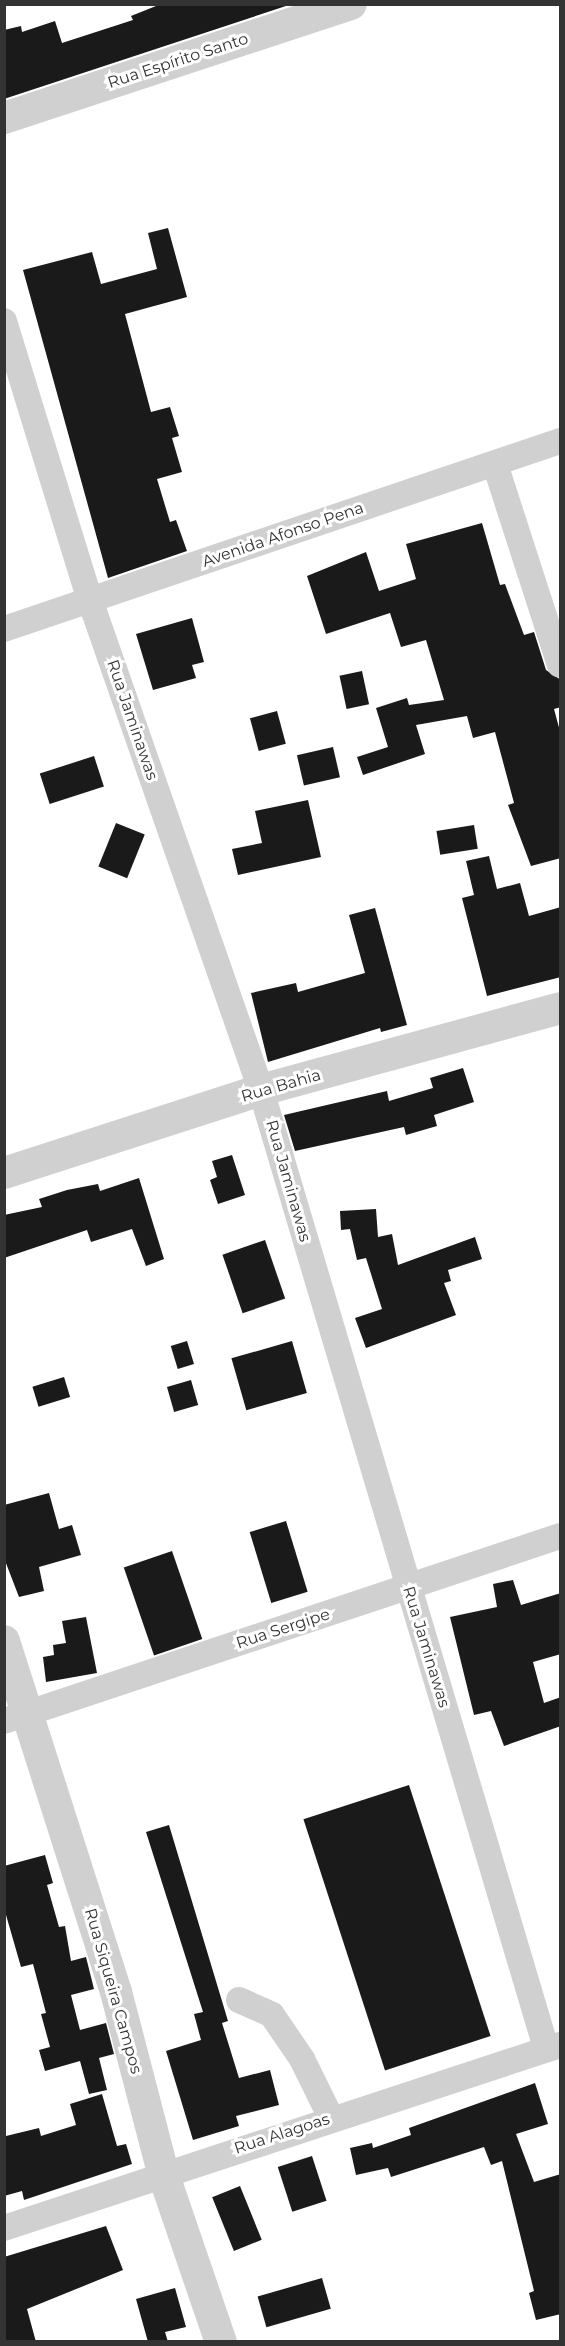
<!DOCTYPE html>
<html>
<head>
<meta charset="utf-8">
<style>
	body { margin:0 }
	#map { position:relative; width:565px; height:2346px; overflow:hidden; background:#fff; font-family:Montserrat,sans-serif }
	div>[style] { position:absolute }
	.building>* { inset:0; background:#1a1a1a; transform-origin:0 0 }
	.minor>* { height:26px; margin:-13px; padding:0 13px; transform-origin:13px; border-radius:13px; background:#d0d0d0 }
	.tertiary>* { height:32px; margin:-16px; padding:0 16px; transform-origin:16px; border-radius:16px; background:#d0d0d0 }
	span { translate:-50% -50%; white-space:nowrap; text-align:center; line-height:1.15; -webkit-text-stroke:6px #fff; paint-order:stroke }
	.street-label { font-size:16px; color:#333 }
	.frame { position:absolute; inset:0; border:6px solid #333; pointer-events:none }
</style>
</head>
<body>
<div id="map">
	<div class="building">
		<div style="clip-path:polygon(161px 4px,292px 4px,4px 99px,4px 30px,21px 26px,22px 32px,55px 21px,62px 43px,133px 20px,131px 16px)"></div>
		<div style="clip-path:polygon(168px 228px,187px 297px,125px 314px,151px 412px,170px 407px,179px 436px,172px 438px,182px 472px,157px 479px,170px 522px,176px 520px,187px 551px,108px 578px,23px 270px,92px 252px,101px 284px,157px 269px,148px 233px)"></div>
		<div style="clip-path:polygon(482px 523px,500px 585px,505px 584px,524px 635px,534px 632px,546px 670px,561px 680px,561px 707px,554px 709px,561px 735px,561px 858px,531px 866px,508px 805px,514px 803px,495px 732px,473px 738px,467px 716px,416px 725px,425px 754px,363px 775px,357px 757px,388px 747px,376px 708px,407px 698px,409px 705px,444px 700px,426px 640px,401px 647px,390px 613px,326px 634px,307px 576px,366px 552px,379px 591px,416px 579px,406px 544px)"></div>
		<div style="clip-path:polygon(192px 618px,204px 662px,192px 665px,196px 678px,153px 690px,136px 634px)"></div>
		<div style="left:362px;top:671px;width:34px;height:23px;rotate:78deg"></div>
		<div style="left:277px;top:711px;width:34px;height:28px;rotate:75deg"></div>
		<div style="left:333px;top:747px;width:31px;height:37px;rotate:77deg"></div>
		<div style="left:94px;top:756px;width:32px;height:57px;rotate:72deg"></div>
		<div style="clip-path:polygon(308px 800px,321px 857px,238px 875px,232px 849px,262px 843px,255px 811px)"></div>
		<div style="left:116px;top:823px;width:31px;height:47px;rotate:22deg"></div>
		<div style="left:474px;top:825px;width:24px;height:38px;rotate:81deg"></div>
		<div style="clip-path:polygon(489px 856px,497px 889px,520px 883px,529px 916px,561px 907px,561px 977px,487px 996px,462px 898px,474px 895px,466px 861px)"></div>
		<div style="clip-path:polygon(375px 908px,407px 1025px,381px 1032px,380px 1028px,268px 1062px,251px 993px,296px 983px,298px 992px,365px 973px,349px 915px)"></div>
		<div style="clip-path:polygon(463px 1068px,474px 1102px,434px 1115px,437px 1126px,406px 1135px,404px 1127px,295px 1151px,284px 1115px,387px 1091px,389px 1101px,433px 1088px,430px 1078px)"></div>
		<div style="clip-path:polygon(232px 1155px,245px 1195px,218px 1204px,210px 1180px,217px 1177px,212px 1161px)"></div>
		<div style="clip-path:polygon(139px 1178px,164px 1259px,146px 1266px,132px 1229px,91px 1242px,87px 1230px,4px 1258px,4px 1215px,42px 1207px,39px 1199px,67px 1190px,98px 1184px,100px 1191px)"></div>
		<div style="clip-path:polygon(376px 1209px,378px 1237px,392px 1234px,398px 1265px,475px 1237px,482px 1259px,448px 1270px,451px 1281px,444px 1283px,456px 1315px,366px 1348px,355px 1318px,382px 1309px,366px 1258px,357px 1260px,350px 1229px,341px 1230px,340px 1211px)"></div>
		<div style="left:265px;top:1240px;width:62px;height:45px;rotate:71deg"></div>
		<div style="left:187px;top:1341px;width:24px;height:17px;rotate:73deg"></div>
		<div style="left:292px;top:1341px;width:54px;height:63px;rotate:74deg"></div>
		<div style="left:64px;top:1377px;width:21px;height:33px;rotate:73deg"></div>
		<div style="left:191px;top:1380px;width:26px;height:25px;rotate:74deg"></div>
		<div style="clip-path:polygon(49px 1493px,59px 1529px,72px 1525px,81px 1555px,39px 1567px,44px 1591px,19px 1597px,4px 1558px,4px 1505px)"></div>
		<div style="left:286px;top:1521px;width:74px;height:38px;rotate:73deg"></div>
		<div style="left:172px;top:1551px;width:93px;height:51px;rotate:71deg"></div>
		<div style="clip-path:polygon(513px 1580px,521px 1605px,561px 1593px,561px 1654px,533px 1662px,544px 1703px,561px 1697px,561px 1726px,504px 1746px,491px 1711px,474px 1715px,450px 1617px,497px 1607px,493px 1584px)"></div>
		<div style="clip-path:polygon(86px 1617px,97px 1673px,46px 1682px,43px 1657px,54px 1655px,53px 1645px,66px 1643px,62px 1621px)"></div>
		<div style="left:409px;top:1785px;width:264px;height:111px;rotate:72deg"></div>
		<div style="clip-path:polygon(169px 1825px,228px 2021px,222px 2023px,239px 2078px,270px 2070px,279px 2105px,236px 2116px,239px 2126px,193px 2140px,166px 2051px,201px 2040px,194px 2014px,203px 2012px,146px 1832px)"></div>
		<div style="clip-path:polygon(45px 1855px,53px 1883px,47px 1885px,59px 1927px,65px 1926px,71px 1961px,86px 1957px,94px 1989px,71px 1995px,80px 2030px,106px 2023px,114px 2054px,99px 2058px,107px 2090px,89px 2094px,80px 2061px,45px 2071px,39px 2050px,50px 2047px,41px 2014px,46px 2013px,33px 1964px,21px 1967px,4px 1908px,4px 1866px)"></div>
		<div style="clip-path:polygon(535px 2083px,548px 2124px,516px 2134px,534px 2182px,561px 2174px,561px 2314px,536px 2320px,529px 2293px,534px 2291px,502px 2161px,491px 2165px,484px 2147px,391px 2177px,388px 2168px,356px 2175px,350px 2148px,372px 2143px,373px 2148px,411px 2135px,409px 2128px)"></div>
		<div style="clip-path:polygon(102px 2094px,117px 2146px,126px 2144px,132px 2164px,24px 2200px,22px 2191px,4px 2196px,6px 2136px,39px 2128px,41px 2136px,76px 2125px,70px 2104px)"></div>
		<div style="left:312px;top:2156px;width:47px;height:36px;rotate:72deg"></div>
		<div style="left:240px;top:2186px;width:58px;height:30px;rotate:68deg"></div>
		<div style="clip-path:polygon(106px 2226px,123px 2270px,27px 2309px,36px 2342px,4px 2342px,4px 2257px)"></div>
		<div style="left:322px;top:2278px;width:32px;height:67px;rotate:74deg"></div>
		<div style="clip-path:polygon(175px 2288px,186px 2327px,165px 2332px,168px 2342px,148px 2342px,136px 2299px)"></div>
	</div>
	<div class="minor">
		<div style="left:4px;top:321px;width:292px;rotate:72.9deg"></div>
		<div style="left:90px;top:600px;width:519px;rotate:70.76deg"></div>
		<div style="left:261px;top:1090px;width:999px;rotate:73.43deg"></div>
		<div style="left:495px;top:464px;width:211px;rotate:72.1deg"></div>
		<div style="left:4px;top:629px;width:587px;rotate:-18.68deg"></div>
		<div style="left:4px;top:1721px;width:586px;rotate:-18.4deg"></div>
		<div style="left:239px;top:2000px;width:36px;rotate:24deg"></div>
		<div style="left:272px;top:2015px;width:53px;rotate:55.7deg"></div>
		<div style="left:302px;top:2059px;width:66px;rotate:63.8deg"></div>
		<div style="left:4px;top:2228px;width:585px;rotate:-18.22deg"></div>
	</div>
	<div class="tertiary">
		<div style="left:4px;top:118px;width:365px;rotate:-18.2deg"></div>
		<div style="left:4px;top:1173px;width:270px;rotate:-17.9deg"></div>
		<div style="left:261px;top:1090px;width:310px;rotate:-15.3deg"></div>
		<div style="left:4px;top:1641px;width:368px;rotate:72.3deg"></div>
		<div style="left:116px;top:1992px;width:187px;rotate:75.4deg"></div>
		<div style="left:163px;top:2173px;width:179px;rotate:71.1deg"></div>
	</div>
	<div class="street-label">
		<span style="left:178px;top:61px;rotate:-18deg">Rua Espírito Santo</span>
		<span style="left:283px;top:535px;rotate:-19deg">Avenida Afonso Pena</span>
		<span style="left:132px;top:720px;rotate:71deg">Rua Jaminawas</span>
		<span style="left:281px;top:1086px;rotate:-16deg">Rua Bahia</span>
		<span style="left:288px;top:1181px;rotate:74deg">Rua Jaminawas</span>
		<span style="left:283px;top:1629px;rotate:-18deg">Rua Sergipe</span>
		<span style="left:426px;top:1647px;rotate:73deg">Rua Jaminawas</span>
		<span style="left:113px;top:1991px;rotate:74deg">Rua Siqueira Campos</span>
		<span style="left:282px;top:2134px;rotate:-18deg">Rua Alagoas</span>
	</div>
	<div class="frame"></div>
</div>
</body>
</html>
